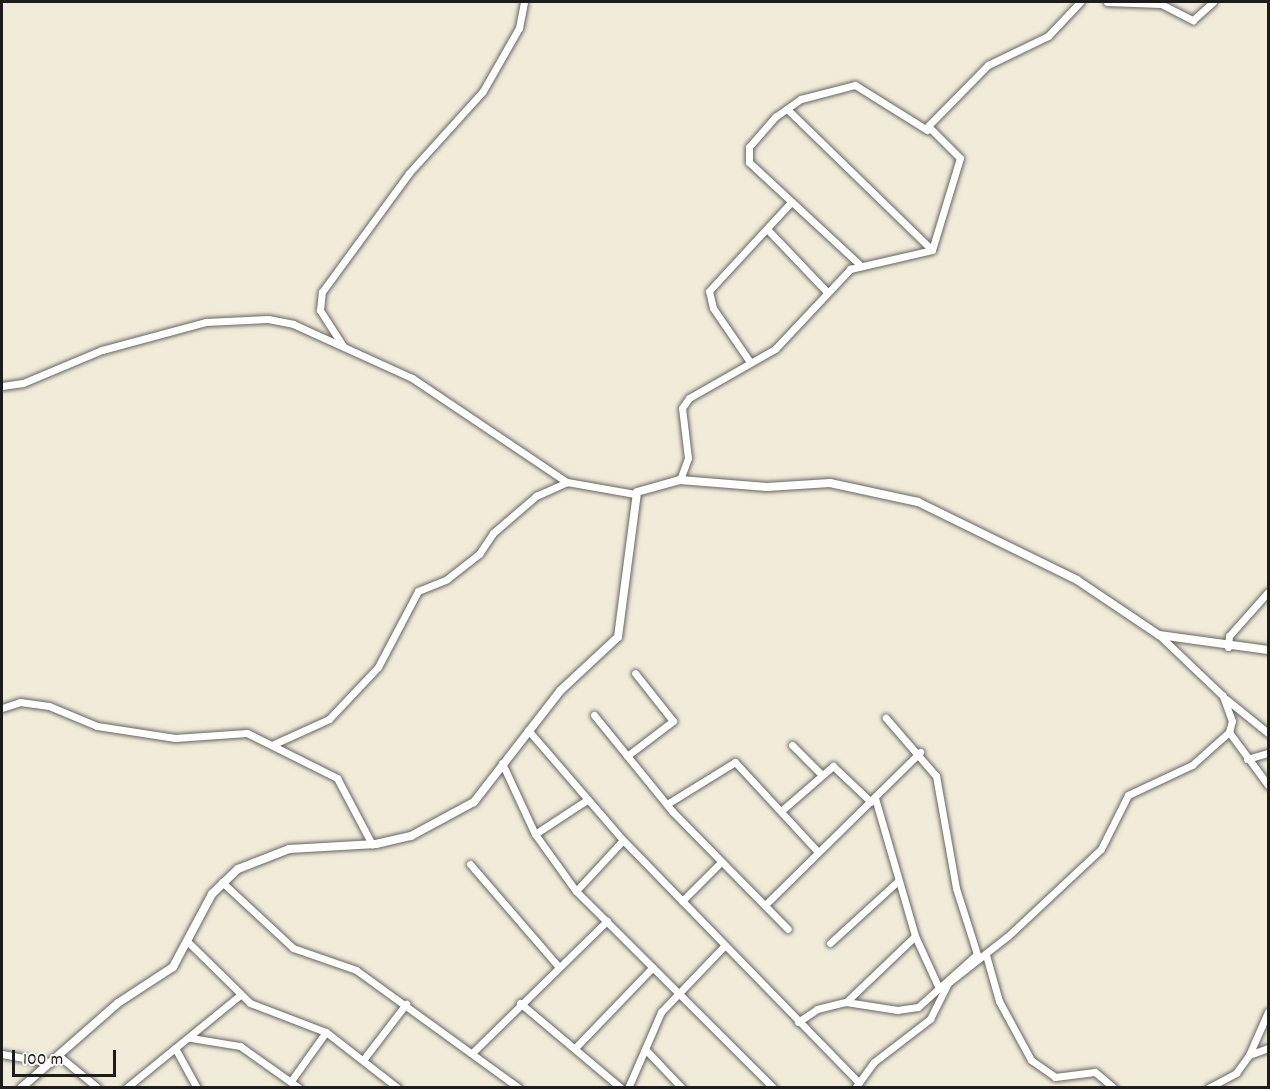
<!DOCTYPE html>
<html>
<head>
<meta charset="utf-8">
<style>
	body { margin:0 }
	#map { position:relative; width:1270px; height:1089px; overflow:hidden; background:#f1ecda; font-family:Dekko,sans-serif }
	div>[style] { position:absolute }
	.roads { filter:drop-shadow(0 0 2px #67655e) drop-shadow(0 0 2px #67655e) }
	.minor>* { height:7px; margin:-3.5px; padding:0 3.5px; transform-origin:3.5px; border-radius:3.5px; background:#fff }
	.tertiary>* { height:8px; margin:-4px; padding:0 4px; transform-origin:4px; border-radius:4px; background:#fff }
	span { translate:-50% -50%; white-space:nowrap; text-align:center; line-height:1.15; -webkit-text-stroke:6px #f6f6f2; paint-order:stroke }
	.frame { position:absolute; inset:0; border:3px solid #1c1c1c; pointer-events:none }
	.scale { position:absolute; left:12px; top:1050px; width:104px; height:27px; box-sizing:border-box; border:3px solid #1c1c1c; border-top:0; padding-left:8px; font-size:18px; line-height:21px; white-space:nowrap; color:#1c1c1c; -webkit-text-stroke:4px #f6f6f2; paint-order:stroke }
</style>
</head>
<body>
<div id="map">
	<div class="roads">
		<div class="minor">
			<div style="left:1107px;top:2px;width:54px;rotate:2.1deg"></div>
			<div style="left:1161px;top:4px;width:36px;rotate:27deg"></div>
			<div style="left:1193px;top:20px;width:27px;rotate:-42deg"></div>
			<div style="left:787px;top:109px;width:202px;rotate:44.2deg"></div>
			<div style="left:767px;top:229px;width:87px;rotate:46.4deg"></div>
			<div style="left:859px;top:264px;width:150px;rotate:-137.2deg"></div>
			<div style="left:749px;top:162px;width:15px;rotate:-90deg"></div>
			<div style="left:749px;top:147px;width:40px;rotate:-49deg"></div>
			<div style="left:775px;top:117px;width:32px;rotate:-35deg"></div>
			<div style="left:801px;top:99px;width:56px;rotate:-14.5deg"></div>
			<div style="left:855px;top:85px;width:85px;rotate:32deg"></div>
			<div style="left:343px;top:346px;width:43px;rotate:-122.6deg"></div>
			<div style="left:320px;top:310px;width:18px;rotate:-84deg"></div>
			<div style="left:322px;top:292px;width:147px;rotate:-53.8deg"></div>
			<div style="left:409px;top:173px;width:110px;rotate:-47.9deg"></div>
			<div style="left:483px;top:91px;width:73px;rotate:-60.3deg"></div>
			<div style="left:519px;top:28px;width:26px;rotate:-79deg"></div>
			<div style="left:750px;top:362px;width:65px;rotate:-124.4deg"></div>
			<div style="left:713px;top:308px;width:17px;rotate:-103deg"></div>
			<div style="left:709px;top:291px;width:121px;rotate:-47.3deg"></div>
			<div style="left:2px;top:386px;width:21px;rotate:-8deg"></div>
			<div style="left:23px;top:383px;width:86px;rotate:-22.7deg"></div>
			<div style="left:102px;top:350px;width:108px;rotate:-15.1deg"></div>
			<div style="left:206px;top:322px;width:62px;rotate:-2.8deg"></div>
			<div style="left:268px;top:319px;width:25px;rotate:11deg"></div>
			<div style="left:293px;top:324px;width:131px;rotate:24.4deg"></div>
			<div style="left:412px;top:378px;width:187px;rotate:33.9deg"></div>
			<div style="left:567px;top:482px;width:69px;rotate:10deg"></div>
			<div style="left:680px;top:480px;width:23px;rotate:-70deg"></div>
			<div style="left:688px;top:458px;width:50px;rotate:-96.8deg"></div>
			<div style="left:682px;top:408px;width:12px;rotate:-55deg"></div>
			<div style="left:689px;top:398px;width:99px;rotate:-29.7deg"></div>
			<div style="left:775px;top:349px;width:110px;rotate:-46.8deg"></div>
			<div style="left:850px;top:269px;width:84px;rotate:-13deg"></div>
			<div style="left:932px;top:250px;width:96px;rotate:-73.1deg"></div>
			<div style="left:960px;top:158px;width:45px;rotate:-135deg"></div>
			<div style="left:928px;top:126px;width:86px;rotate:-45.5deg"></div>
			<div style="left:988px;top:65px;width:67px;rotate:-25.8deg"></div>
			<div style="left:1048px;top:36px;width:47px;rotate:-46.7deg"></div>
			<div style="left:1228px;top:647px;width:11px;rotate:-85deg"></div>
			<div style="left:1229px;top:636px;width:59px;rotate:-48.4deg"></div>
			<div style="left:1226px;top:699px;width:54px;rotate:39deg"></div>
			<div style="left:2px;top:708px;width:19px;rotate:-18deg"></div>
			<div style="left:20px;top:702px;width:29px;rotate:8deg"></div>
			<div style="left:49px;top:706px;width:52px;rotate:22.6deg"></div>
			<div style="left:97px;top:726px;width:79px;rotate:8.7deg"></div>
			<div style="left:175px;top:738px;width:72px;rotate:-4deg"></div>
			<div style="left:247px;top:733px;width:101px;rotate:26.6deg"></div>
			<div style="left:337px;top:778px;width:75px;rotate:62.1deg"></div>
			<div style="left:594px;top:715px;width:124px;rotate:50.9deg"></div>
			<div style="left:672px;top:811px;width:165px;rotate:45.5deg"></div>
			<div style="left:528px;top:730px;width:145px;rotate:49.2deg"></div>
			<div style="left:623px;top:840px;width:336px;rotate:45.8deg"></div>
			<div style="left:1229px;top:732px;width:66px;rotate:53.7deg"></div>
			<div style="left:274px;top:744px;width:60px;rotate:-24.4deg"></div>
			<div style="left:329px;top:719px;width:71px;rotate:-46.7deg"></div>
			<div style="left:378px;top:667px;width:86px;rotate:-62.2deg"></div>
			<div style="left:418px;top:591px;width:31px;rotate:-22deg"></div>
			<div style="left:447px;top:579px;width:41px;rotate:-38deg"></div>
			<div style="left:479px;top:554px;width:25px;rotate:-56deg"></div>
			<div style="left:493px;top:533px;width:57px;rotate:-40.7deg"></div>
			<div style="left:536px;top:496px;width:34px;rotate:-24deg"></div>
			<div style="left:792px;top:745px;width:42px;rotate:45deg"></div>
			<div style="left:627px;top:756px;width:58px;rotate:-37.3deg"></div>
			<div style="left:673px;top:721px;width:61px;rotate:-128.4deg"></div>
			<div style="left:1247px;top:759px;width:22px;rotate:-16deg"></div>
			<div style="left:502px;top:763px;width:78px;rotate:65.1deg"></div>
			<div style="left:535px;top:834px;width:70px;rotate:54.3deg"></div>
			<div style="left:576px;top:891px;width:279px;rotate:44.9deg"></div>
			<div style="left:875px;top:798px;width:144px;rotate:73.8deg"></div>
			<div style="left:915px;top:936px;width:55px;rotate:65.3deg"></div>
			<div style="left:667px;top:804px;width:80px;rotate:-31.7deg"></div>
			<div style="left:735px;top:762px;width:122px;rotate:47.3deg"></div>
			<div style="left:781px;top:811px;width:69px;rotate:-40.9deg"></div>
			<div style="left:833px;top:766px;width:52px;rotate:43.5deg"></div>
			<div style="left:535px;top:834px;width:62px;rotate:-33.2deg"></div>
			<div style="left:470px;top:864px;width:135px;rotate:49.2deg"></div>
			<div style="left:222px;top:882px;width:97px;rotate:42.9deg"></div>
			<div style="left:293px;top:948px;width:67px;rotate:19.2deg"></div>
			<div style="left:356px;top:970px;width:201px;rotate:35.9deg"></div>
			<div style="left:576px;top:891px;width:69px;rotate:-47.3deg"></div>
			<div style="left:682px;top:901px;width:55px;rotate:-45deg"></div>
			<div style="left:765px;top:905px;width:218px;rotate:-44.6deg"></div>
			<div style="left:188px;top:942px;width:87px;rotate:44.5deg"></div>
			<div style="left:250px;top:1003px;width:81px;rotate:20.9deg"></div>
			<div style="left:326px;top:1032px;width:91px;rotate:37.9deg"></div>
			<div style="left:830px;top:943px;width:92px;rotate:-42.4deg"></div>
			<div style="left:986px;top:955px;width:48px;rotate:74.2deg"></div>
			<div style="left:999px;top:1001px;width:67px;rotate:61.5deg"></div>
			<div style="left:1031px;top:1060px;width:29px;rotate:35deg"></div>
			<div style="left:1055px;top:1077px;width:40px;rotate:-7.1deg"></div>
			<div style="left:1095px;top:1072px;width:25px;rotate:40deg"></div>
			<div style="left:846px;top:1002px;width:95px;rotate:-43.7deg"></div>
			<div style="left:520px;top:1003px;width:132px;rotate:40.1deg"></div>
			<div style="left:798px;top:1022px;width:23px;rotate:-34deg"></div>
			<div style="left:817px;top:1009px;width:30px;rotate:-14deg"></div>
			<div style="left:846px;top:1002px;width:52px;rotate:8.9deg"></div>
			<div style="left:897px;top:1010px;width:21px;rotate:-8deg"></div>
			<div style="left:918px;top:1007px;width:79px;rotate:-41.9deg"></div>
			<div style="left:977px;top:954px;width:69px;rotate:-107.7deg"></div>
			<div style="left:956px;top:888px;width:114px;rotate:-100.1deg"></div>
			<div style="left:936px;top:776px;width:77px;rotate:-130.8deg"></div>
			<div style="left:191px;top:1038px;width:50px;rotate:9.3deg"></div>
			<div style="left:240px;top:1046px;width:72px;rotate:35.4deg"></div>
			<div style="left:175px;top:1048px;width:46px;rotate:61.2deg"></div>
			<div style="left:575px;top:1048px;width:112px;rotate:-46.1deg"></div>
			<div style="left:645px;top:1049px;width:54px;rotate:46.5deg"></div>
			<div style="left:472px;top:1053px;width:189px;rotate:-44.4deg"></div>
			<div style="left:2px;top:1054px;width:49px;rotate:10.6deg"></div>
			<div style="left:1249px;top:1055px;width:47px;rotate:-66.2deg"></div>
			<div style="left:59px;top:1056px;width:50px;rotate:39.4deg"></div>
			<div style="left:363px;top:1060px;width:71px;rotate:-52.5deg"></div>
			<div style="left:291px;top:1081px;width:60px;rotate:-54.5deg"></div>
			<div style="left:126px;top:1088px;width:147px;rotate:-39.2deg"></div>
			<div style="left:628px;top:1088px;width:83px;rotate:-66.5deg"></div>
			<div style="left:661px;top:1012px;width:91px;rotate:-46.3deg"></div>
			<div style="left:855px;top:1088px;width:32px;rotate:-54deg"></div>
			<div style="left:874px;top:1062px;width:71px;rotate:-37.5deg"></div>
			<div style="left:930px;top:1019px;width:40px;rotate:-63.4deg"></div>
			<div style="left:948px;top:983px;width:76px;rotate:-38.1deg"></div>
			<div style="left:1008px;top:936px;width:127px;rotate:-43.1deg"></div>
			<div style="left:1101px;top:849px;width:60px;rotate:-63.4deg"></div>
			<div style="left:1128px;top:795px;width:71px;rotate:-25.1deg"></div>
			<div style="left:1192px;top:765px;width:50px;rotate:-41.7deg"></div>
			<div style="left:1229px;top:732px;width:11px;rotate:-75deg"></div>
			<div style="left:1232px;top:721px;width:27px;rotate:-110deg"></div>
			<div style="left:1223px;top:696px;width:88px;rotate:-136.4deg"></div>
			<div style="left:1208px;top:1088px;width:32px;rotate:-28deg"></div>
			<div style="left:1236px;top:1073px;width:22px;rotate:-54deg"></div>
			<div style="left:1249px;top:1055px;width:20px;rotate:-20deg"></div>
		</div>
		<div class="tertiary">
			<div style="left:21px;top:1088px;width:129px;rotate:-41.2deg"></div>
			<div style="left:118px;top:1003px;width:66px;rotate:-33.2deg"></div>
			<div style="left:173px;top:967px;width:83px;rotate:-61.9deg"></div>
			<div style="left:212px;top:894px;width:36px;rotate:-44deg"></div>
			<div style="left:238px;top:869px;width:55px;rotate:-21.4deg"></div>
			<div style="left:289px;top:849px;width:87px;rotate:-3.3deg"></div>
			<div style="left:376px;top:844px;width:36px;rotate:-13deg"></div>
			<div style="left:411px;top:836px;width:72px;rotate:-28.4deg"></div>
			<div style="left:474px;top:802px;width:140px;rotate:-52.2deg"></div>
			<div style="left:560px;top:691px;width:79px;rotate:-43deg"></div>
			<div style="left:618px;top:637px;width:146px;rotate:-82.5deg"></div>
			<div style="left:637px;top:492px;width:45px;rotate:-15.6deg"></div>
			<div style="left:680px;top:480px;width:87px;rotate:4.6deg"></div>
			<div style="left:767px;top:487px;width:63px;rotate:-3.6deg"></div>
			<div style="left:830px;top:483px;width:90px;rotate:12.2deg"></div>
			<div style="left:918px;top:502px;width:177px;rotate:26.1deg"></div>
			<div style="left:1077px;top:580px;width:99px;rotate:33.9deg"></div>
			<div style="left:1159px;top:635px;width:110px;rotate:7.8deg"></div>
		</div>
	</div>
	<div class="frame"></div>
	<div class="scale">100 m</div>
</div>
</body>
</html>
